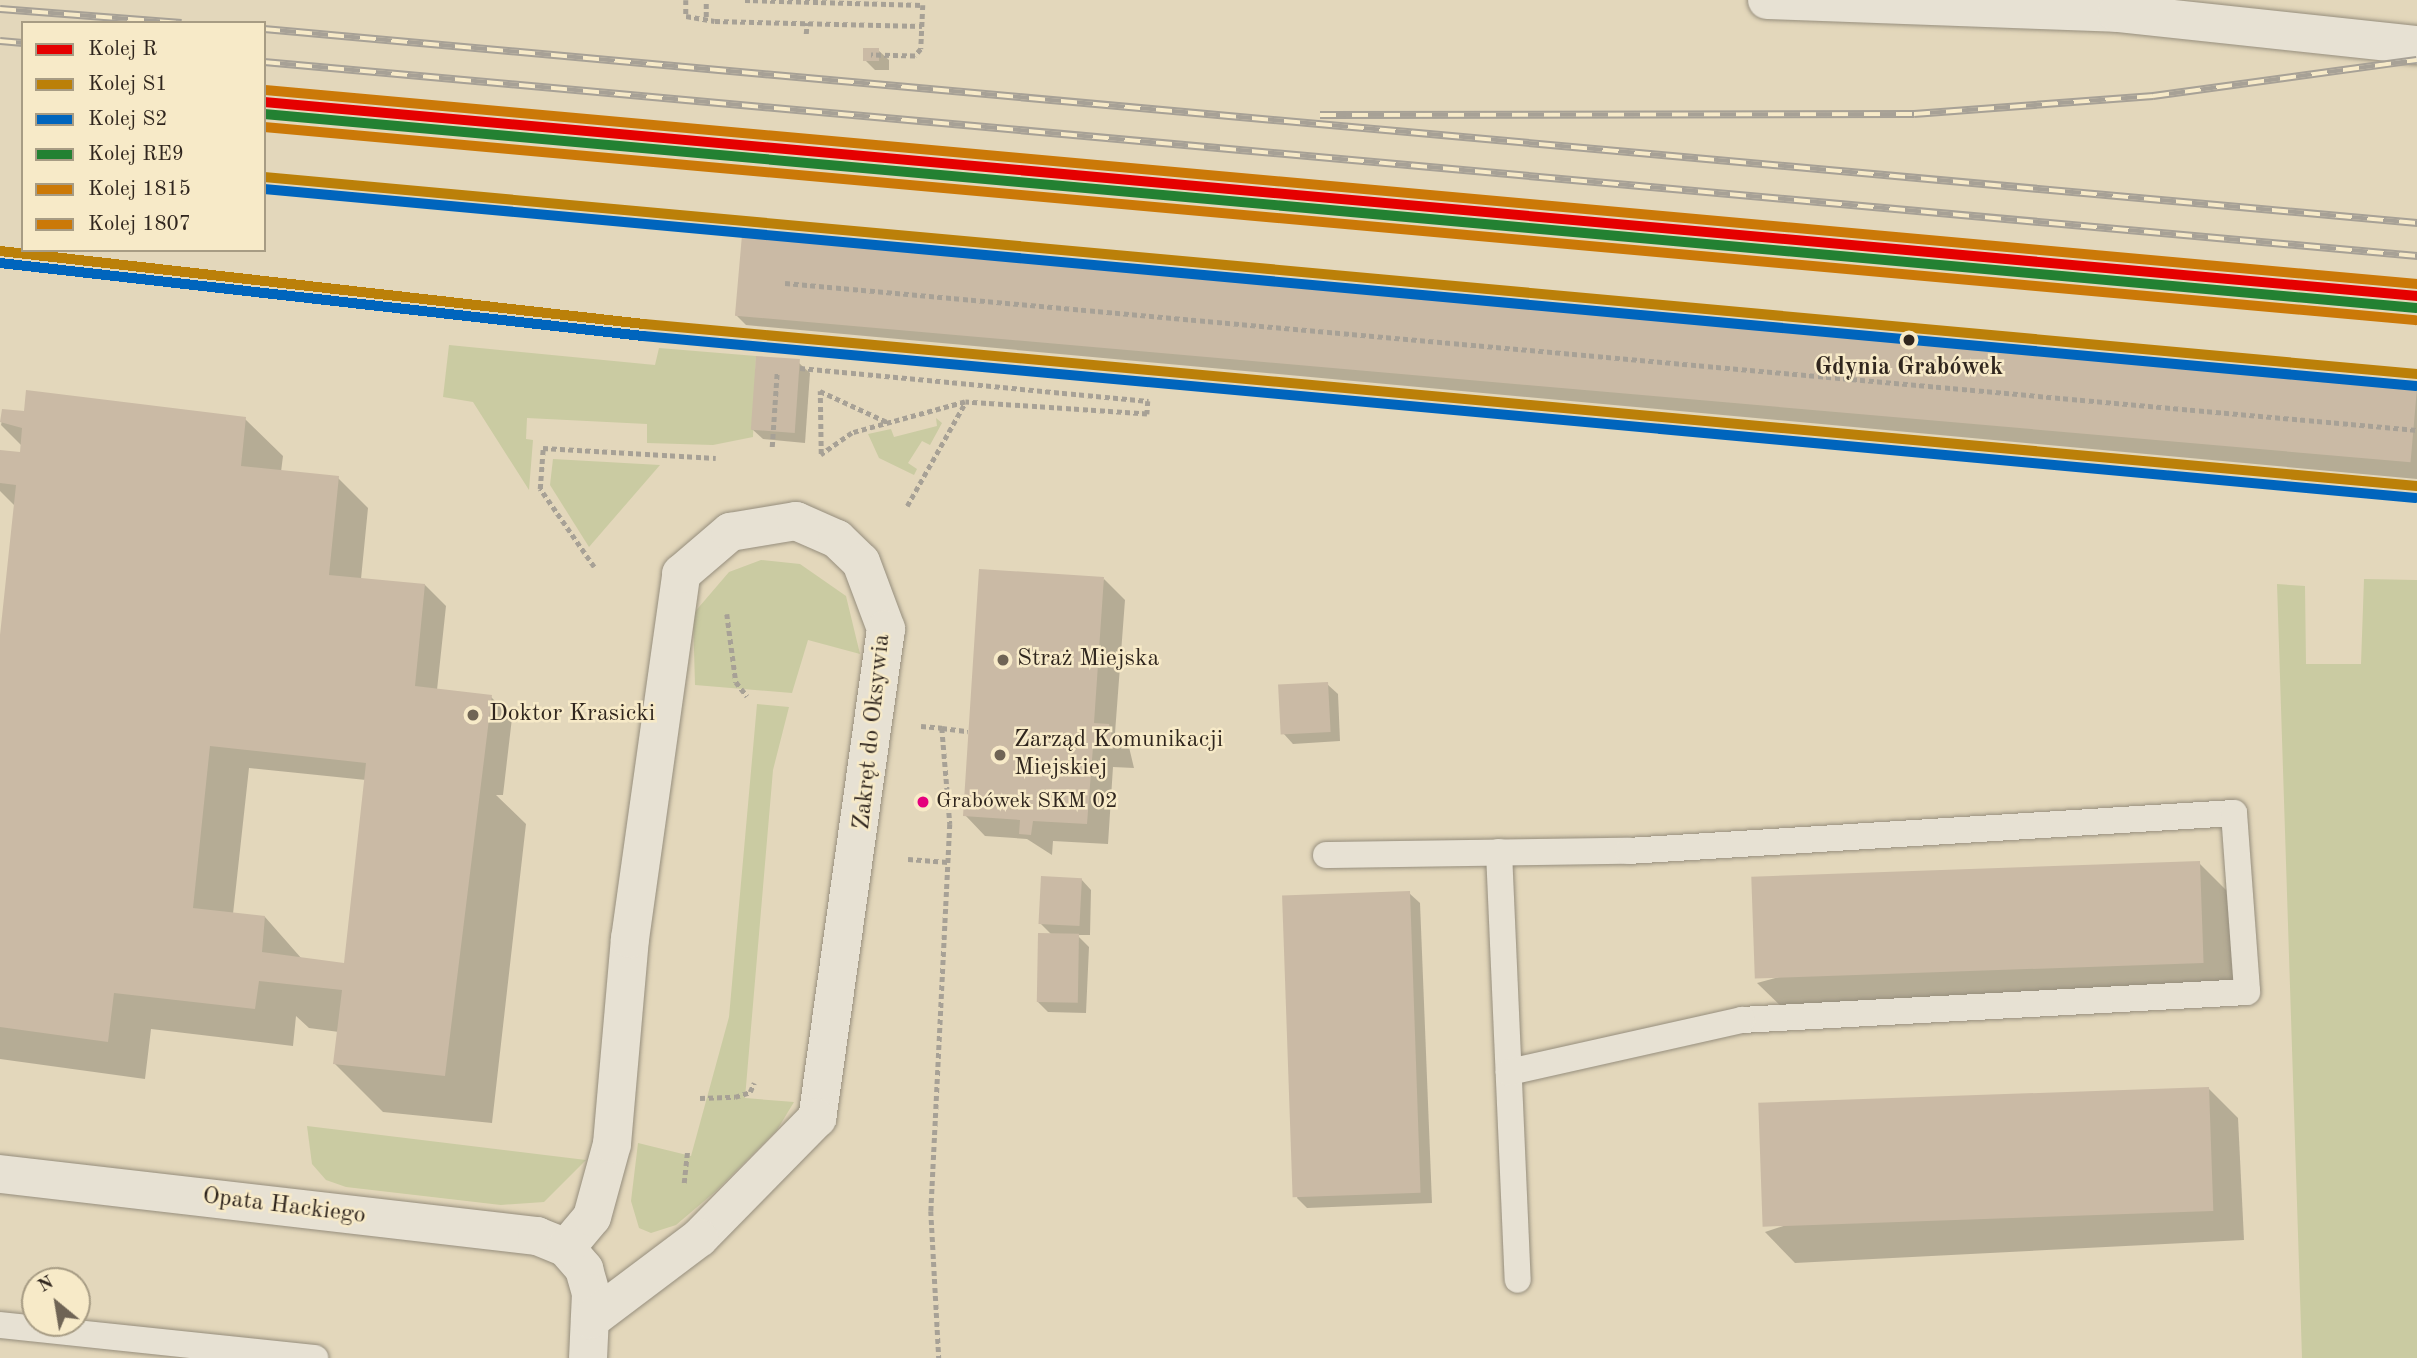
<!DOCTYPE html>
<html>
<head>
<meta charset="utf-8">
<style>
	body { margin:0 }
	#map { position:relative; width:2417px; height:1358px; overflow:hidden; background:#e3d7bb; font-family:"Old Standard TT",serif }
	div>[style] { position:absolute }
	.green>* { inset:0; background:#cacba2 }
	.shadow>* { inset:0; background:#0003 }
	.building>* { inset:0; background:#cabaa5; transform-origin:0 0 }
	.path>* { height:4.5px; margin-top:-2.25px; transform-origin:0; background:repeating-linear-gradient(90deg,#a7a196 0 5px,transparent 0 8.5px) }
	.roads { filter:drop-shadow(0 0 2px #968e7d) drop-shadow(0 0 2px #968e7d) }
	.service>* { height:26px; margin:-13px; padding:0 13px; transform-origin:13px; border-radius:13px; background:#e7e1d3 }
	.minor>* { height:38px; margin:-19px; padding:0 19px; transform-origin:19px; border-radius:19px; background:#e7e1d3 }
	.rail>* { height:8px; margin-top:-4px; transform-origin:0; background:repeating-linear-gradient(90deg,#f7eac8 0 16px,#a7a196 0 32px); box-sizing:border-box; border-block:2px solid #a7a196 }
	.rail-1>* { height:10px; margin:-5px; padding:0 5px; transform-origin:5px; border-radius:5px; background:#e50000 }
	.rail-2>* { height:10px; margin:-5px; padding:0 5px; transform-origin:5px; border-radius:5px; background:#bb8009 }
	.rail-3>* { height:10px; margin:-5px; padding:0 5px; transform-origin:5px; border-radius:5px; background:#0065bd }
	.rail-4>* { height:10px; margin:-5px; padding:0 5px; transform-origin:5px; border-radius:5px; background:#238132 }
	.rail-5>* { height:10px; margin:-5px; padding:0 5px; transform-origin:5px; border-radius:5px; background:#cb7908 }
	.rail-6>* { height:10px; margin:-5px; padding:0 5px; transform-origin:5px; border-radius:5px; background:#cb7908 }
	.dots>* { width:19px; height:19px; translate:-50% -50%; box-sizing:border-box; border:4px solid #f7eac8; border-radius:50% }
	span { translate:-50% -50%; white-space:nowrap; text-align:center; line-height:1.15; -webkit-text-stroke:5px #f7eac8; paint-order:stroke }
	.bus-label { font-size:22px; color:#30261e }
	.left { translate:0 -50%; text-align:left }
	.stop-label { font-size:24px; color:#30261e; font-weight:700 }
	.poi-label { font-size:24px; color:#30261e }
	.street-label { font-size:24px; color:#30261e }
	.legend { position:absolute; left:21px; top:21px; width:245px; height:231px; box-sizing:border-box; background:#f7eac8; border:2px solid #a79c84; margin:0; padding:9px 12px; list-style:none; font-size:21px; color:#30261e }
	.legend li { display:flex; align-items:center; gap:14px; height:35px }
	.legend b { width:35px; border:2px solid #a79c84 }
	.north { position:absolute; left:21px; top:1267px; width:70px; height:70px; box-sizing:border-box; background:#f7eac8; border:2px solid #a79c84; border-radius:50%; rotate:330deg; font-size:19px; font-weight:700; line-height:28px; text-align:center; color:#30261e }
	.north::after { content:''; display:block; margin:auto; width:24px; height:32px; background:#6f6455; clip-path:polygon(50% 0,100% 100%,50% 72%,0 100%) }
</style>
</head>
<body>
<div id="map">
	<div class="green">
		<div style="clip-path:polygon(449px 345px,655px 365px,659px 348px,756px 356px,753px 437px,713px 445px,647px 443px,647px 424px,527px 418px,526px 439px,533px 440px,529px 490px,473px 402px,443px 397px)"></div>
		<div style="clip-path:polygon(936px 418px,942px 423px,930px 445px,922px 441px,908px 463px,917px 469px,914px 475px,879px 458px,868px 434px,891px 429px,894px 437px,937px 426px)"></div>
		<div style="clip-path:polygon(553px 459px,660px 465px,589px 547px,550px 485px)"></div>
		<div style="clip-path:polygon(761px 560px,800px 564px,846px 596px,860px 654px,808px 640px,792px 693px,695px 685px,693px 614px,729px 572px)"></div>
		<div style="clip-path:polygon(2364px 579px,2417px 580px,2417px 1358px,2302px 1358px,2277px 584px,2305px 586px,2306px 664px,2361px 664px)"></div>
		<div style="clip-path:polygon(757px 704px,789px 707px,773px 770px,745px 1098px,794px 1102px,777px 1130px,716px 1191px,676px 1225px,651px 1233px,639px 1228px,631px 1201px,638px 1143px,691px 1156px,729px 1017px)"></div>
		<div style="clip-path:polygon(307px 1126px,586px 1160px,544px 1202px,501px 1205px,346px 1187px,326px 1180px,312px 1164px)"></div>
	</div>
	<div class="shadow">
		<div style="clip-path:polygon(878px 50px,889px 60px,889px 70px,875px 70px,865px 60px)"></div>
		<div style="clip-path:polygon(736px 315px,2417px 391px,2417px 479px,746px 325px)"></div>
		<div style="clip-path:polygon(799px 363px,810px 373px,805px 443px,763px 439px,752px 429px)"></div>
		<div style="clip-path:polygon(evenodd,4px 411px,245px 419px,283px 456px,281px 472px,338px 478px,368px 508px,361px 579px,425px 585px,446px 606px,437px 690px,491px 697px,512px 718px,503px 795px,496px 795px,526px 824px,492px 1123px,383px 1112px,335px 1064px,339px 1032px,309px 1028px,296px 1016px,293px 1046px,151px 1029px,145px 1079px,0 1059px,0 651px,16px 507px,0 491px,0 452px,21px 454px,22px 446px,1px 425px,4px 411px,249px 768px,366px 780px,346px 965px,302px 959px,265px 917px,233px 914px,249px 768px)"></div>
		<div style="clip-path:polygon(1104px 579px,1125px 600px,1115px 733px,1129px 747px,1134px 768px,1113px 767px,1108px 844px,1053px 841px,1052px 855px,1027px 839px,985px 836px,965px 815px)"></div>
		<div style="clip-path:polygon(1327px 684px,1338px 694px,1340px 741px,1293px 744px,1283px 733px)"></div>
		<div style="clip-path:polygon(2199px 863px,2229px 893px,2234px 992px,1788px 1013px,1757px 983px)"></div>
		<div style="clip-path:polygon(1081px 879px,1091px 890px,1090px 935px,1077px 935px,1089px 947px,1086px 1013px,1048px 1012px,1038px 1002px,1052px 935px,1041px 924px)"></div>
		<div style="clip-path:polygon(1409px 893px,1420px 903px,1432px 1203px,1307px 1208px,1297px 1198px)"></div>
		<div style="clip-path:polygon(2208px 1088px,2238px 1118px,2244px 1240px,1795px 1263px,1765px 1232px)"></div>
	</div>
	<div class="building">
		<div style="left:863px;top:48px;width:16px;height:13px"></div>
		<div style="left:742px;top:235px;width:1682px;height:81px;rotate:5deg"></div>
		<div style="left:756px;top:356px;width:44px;height:74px;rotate:4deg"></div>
		<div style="clip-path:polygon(evenodd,26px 390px,246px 417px,241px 466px,339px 476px,329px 575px,425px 584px,415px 686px,492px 695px,445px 1076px,333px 1064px,342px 990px,259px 981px,255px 1009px,114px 993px,108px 1042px,0 1027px,0 635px,16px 485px,0 483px,0 450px,20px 452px,22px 428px,0 422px,2px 409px,24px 411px,26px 390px,210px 746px,366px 763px,344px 963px,262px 952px,265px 916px,193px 908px,210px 746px)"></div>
		<div style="clip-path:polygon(979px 569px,1104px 577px,1094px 723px,1109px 724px,1114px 748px,1093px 747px,1087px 824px,1033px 821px,1031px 835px,1019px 834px,1020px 820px,963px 816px)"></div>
		<div style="left:1328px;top:682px;width:50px;height:50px;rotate:87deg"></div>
		<div style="left:2200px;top:861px;width:102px;height:449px;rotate:88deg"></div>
		<div style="left:1041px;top:876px;width:41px;height:48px;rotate:3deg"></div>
		<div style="left:1410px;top:891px;width:302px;height:128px;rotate:88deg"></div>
		<div style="left:1038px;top:933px;width:41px;height:69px;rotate:1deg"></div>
		<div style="left:2209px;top:1087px;width:124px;height:451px;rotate:88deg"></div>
	</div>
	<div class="path">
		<div style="left:686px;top:0;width:16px;rotate:90deg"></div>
		<div style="left:686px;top:16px;width:29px;rotate:10deg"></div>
		<div style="left:715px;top:21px;width:207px;rotate:1.4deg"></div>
		<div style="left:745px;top:0;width:178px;rotate:1.6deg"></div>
		<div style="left:923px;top:5px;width:44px;rotate:92.6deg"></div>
		<div style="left:921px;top:49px;width:9px;rotate:131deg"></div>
		<div style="left:915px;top:56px;width:44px;rotate:-178.7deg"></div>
		<div style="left:706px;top:17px;width:17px;rotate:-90deg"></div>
		<div style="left:806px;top:34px;width:11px;rotate:-85deg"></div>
		<div style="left:785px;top:283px;width:1639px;rotate:5.15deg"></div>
		<div style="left:800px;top:368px;width:350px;rotate:5.4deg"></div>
		<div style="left:1148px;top:401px;width:13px;rotate:94deg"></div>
		<div style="left:1147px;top:414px;width:182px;rotate:-176.2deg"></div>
		<div style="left:965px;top:402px;width:117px;rotate:164.7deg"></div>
		<div style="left:852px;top:433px;width:38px;rotate:145deg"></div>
		<div style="left:772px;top:447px;width:75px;rotate:-86.2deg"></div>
		<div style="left:821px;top:454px;width:63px;rotate:-90.9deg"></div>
		<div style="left:820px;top:391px;width:74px;rotate:24.8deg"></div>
		<div style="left:907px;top:506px;width:118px;rotate:-60.6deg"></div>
		<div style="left:594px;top:567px;width:95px;rotate:-124.7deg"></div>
		<div style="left:540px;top:489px;width:41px;rotate:-85.8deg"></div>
		<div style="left:543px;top:448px;width:173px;rotate:3.3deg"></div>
		<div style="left:727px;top:614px;width:69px;rotate:82.5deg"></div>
		<div style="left:736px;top:682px;width:18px;rotate:52deg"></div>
		<div style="left:921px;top:726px;width:21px;rotate:5deg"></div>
		<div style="left:942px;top:728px;width:96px;rotate:85.2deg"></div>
		<div style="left:950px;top:824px;width:387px;rotate:92.8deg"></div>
		<div style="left:931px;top:1211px;width:147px;rotate:86.9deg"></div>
		<div style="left:942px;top:728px;width:26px;rotate:7deg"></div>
		<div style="left:908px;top:859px;width:40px;rotate:4.3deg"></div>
		<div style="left:700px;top:1098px;width:35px;rotate:-2deg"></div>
		<div style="left:735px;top:1097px;width:16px;rotate:-18deg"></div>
		<div style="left:750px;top:1092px;width:10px;rotate:-66deg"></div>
		<div style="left:684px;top:1183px;width:31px;rotate:-84deg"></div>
	</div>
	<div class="roads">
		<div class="service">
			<div style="left:1499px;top:852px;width:428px;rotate:87.5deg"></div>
			<div style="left:1326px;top:855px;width:302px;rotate:-0.8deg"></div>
			<div style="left:1628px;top:851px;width:607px;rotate:-3.59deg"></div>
			<div style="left:2234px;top:813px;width:179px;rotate:85.8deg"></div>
			<div style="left:2247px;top:992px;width:506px;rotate:176.83deg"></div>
			<div style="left:1742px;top:1020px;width:239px;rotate:167.4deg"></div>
			<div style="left:0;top:1325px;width:317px;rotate:6deg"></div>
		</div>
		<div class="minor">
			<div style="left:1767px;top:0;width:350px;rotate:2.1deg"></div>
			<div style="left:2117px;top:13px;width:302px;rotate:6.1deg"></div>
			<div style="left:0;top:1174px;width:541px;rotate:6.59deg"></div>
			<div style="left:537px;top:1236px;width:31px;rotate:22deg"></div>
			<div style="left:566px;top:1248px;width:28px;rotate:49deg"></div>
			<div style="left:584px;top:1269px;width:25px;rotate:74deg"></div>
			<div style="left:591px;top:1293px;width:65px;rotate:92.6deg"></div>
			<div style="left:566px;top:1248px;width:40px;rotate:-50deg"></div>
			<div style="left:592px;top:1217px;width:76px;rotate:-74.7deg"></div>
			<div style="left:612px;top:1144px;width:206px;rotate:-85deg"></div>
			<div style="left:630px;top:939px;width:369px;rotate:-82deg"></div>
			<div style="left:681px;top:574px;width:65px;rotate:-40.6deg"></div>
			<div style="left:730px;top:532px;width:67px;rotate:-9.5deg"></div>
			<div style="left:796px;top:521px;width:45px;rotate:23.7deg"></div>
			<div style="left:837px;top:539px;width:33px;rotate:44deg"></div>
			<div style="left:861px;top:562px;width:72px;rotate:69.5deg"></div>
			<div style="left:886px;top:629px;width:494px;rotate:98deg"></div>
			<div style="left:817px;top:1118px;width:168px;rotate:134.5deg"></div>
			<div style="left:699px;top:1238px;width:136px;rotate:143deg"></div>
		</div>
	</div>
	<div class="rail">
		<div style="left:0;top:9px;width:182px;rotate:4.4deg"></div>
		<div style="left:264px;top:29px;width:2162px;rotate:5.15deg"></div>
		<div style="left:0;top:41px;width:23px;rotate:5deg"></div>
		<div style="left:264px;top:62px;width:2162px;rotate:5.15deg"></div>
		<div style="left:1320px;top:115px;width:594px;rotate:-0.1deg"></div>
		<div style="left:1914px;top:114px;width:240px;rotate:-4.3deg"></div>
		<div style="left:2153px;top:96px;width:266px;rotate:-7.8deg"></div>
	</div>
	<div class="rail-1">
		<div style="left:264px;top:102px;width:2162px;rotate:5.15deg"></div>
	</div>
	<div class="rail-2">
		<div style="left:264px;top:177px;width:2162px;rotate:5.23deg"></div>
		<div style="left:0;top:251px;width:648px;rotate:6.47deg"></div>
		<div style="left:644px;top:324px;width:1780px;rotate:5.22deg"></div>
	</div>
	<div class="rail-3">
		<div style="left:264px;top:189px;width:2161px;rotate:5.23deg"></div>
		<div style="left:0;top:263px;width:647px;rotate:6.48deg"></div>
		<div style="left:643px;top:336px;width:1780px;rotate:5.22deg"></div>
	</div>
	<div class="rail-4">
		<div style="left:264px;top:114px;width:2161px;rotate:5.15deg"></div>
	</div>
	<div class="rail-5">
		<div style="left:265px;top:90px;width:2161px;rotate:5.15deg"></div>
	</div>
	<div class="rail-6">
		<div style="left:264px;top:127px;width:2160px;rotate:5.13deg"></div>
	</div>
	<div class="dots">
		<div style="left:1909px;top:340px;background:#30261e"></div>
		<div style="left:1003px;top:660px;background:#6f6455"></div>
		<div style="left:473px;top:715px;background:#6f6455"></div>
		<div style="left:1000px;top:755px;background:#6f6455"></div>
		<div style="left:923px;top:802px;background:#e5007d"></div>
	</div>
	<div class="bus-label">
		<span class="left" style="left:936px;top:802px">Grabówek SKM 02</span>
	</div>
	<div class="stop-label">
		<span style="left:1909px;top:369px">Gdynia Grabówek</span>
	</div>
	<div class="poi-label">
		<span class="left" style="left:1017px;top:660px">Straż Miejska</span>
		<span class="left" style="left:489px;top:715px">Doktor Krasicki</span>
		<span class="left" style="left:1014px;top:755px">Zarząd Komunikacji<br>Miejskiej</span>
	</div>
	<div class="street-label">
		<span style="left:873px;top:732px;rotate:-84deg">Zakręt do Oksywia</span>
		<span style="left:284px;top:1207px;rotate:7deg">Opata Hackiego</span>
	</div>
	<ul class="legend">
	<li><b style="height:9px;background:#e50000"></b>Kolej R</li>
	<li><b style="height:9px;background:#bb8009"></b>Kolej S1</li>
	<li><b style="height:9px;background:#0065bd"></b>Kolej S2</li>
	<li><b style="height:9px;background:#238132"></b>Kolej RE9</li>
	<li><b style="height:9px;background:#cb7908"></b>Kolej 1815</li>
	<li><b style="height:9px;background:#cb7908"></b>Kolej 1807</li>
	</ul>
	<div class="north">N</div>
</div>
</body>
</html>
